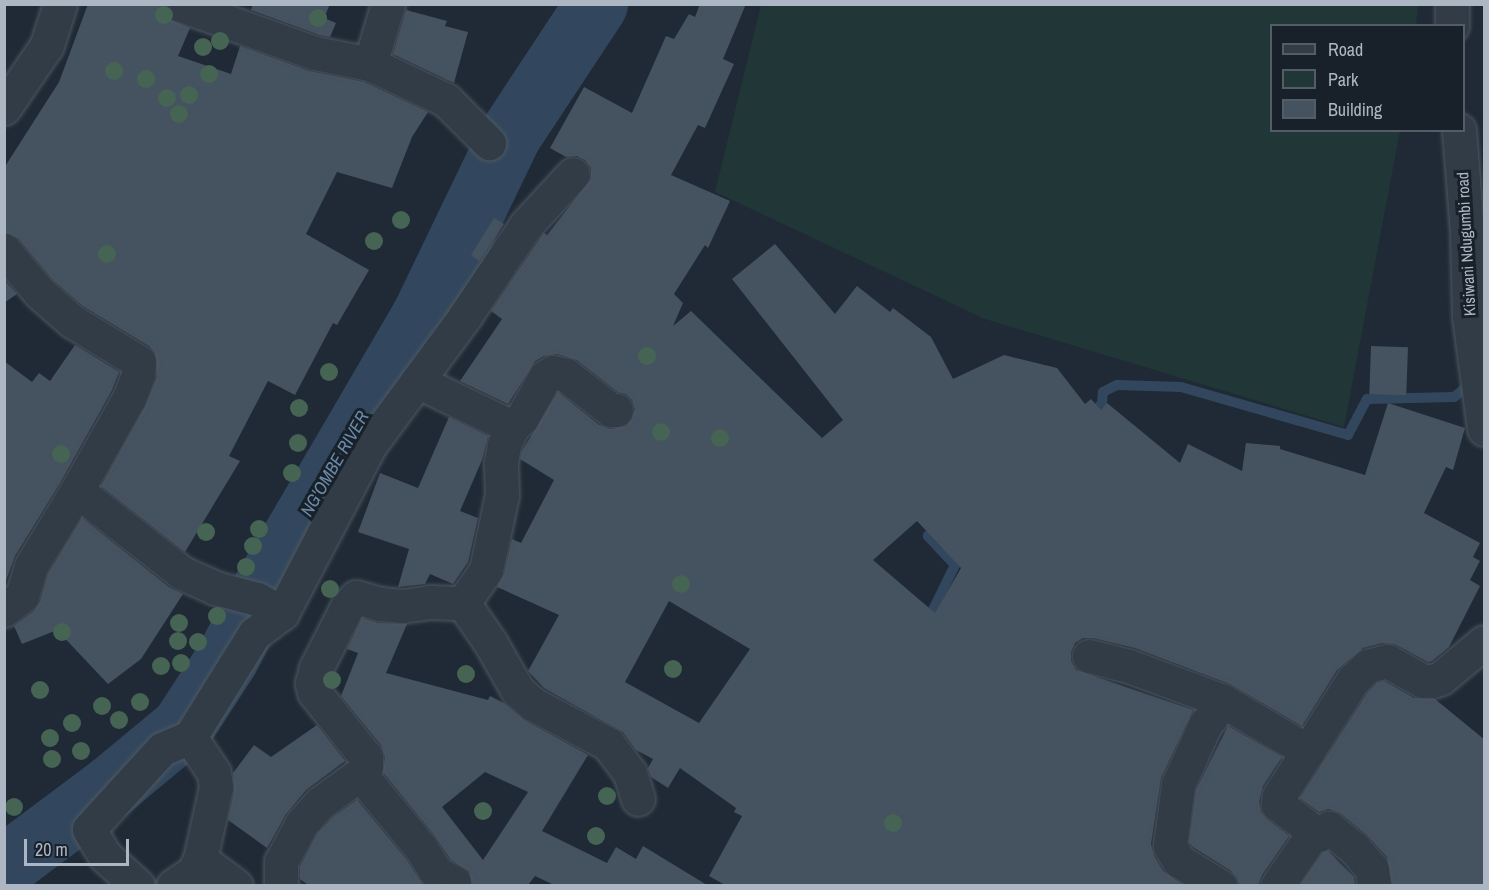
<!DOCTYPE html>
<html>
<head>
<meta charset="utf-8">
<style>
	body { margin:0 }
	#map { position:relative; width:1489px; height:890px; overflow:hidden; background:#1f2a36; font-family:"Archivo Narrow",sans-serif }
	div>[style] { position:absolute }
	.green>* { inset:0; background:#213637 }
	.stream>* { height:10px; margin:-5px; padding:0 5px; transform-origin:5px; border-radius:5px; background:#32475d }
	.river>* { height:63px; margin:-31.5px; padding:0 31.5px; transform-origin:31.5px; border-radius:31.5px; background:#32475d }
	.building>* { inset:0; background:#455260; transform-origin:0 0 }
	.roads { filter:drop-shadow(0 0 2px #4d5761) drop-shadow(0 0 2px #4d5761) }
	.minor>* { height:33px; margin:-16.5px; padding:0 16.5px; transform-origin:16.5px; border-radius:16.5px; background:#323c46 }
	.trees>* { width:18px; height:18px; margin:-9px; border-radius:50%; background:#456453 }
	span { translate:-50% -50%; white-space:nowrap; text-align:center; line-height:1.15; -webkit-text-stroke:6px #18212a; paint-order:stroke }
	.street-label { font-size:16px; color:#acb7c3 }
	.water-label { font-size:18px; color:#6c8aa8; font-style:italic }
	.frame { position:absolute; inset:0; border:6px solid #acb7c3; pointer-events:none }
	.legend { position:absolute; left:1270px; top:24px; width:195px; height:108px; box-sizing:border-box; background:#18212a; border:2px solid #535d67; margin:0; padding:8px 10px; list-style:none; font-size:18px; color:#acb7c3 }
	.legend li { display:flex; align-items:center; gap:12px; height:30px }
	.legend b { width:30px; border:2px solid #535d67 }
	.scale { position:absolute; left:24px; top:839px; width:105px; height:27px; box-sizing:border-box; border:3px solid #acb7c3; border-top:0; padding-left:8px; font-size:18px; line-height:21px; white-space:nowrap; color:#acb7c3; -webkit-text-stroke:4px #18212a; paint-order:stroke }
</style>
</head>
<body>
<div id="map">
	<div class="green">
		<div style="clip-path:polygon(761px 5px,1418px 5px,1416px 25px,1272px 26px,1272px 130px,1400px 131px,1344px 427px,985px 319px,715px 192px)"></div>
	</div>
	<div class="stream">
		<div style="left:1091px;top:418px;width:19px;rotate:-54deg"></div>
		<div style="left:1102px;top:403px;width:11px;rotate:-85deg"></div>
		<div style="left:1103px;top:392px;width:16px;rotate:-27deg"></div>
		<div style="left:1117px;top:385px;width:64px;rotate:1.8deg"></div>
		<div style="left:1181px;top:387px;width:174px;rotate:16deg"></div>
		<div style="left:1348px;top:435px;width:41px;rotate:-62.2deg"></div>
		<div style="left:1367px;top:399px;width:87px;rotate:-1.3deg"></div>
		<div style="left:1454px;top:397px;width:24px;rotate:-38deg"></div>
		<div style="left:926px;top:624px;width:66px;rotate:-63.8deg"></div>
		<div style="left:955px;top:565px;width:40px;rotate:-133deg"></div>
		<div style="left:928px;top:536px;width:16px;rotate:-47deg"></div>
	</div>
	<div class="river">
		<div style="left:4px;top:866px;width:134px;rotate:-36.8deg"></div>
		<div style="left:111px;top:786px;width:92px;rotate:-39.7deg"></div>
		<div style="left:182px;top:727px;width:82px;rotate:-56.9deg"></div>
		<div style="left:227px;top:658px;width:66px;rotate:-63deg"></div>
		<div style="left:257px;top:599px;width:329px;rotate:-59.7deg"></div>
		<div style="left:423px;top:315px;width:199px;rotate:-64.3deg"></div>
		<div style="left:509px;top:136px;width:158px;rotate:-56.6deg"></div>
	</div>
	<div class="building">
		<div style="clip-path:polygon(88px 4px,160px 4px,164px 17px,190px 28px,178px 56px,231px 74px,240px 46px,309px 71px,364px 82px,428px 112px,412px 137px,392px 188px,337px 172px,306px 234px,369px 270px,337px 325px,333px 323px,295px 395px,268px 381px,229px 456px,240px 461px,185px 552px,101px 486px,146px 405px,157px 377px,155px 353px,149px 346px,83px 306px,53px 280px,18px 238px,4px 232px,4px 168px,59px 82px)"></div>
		<div style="clip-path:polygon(253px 4px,330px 4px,324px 18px,336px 23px,330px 37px,320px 35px,251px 10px)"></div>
		<div style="clip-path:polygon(evenodd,700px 4px,746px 4px,723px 59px,734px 64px,705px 128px,698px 125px,671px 175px,730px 201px,708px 248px,705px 245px,674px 294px,683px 303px,673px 326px,691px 311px,822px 438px,843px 420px,732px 279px,775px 244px,835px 314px,857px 286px,890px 312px,893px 308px,931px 337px,953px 379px,1004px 355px,1057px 368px,1085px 404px,1091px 399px,1101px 410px,1107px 403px,1180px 463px,1188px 444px,1242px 471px,1246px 443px,1280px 446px,1280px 449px,1365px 475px,1388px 403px,1465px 428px,1453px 470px,1446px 467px,1424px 513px,1480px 543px,1473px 557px,1480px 561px,1470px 580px,1480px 586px,1449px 647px,1432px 661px,1428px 662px,1395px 644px,1382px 643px,1363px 648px,1337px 670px,1302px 726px,1230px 684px,1135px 648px,1093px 638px,1083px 638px,1075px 643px,1071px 652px,1071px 661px,1076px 670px,1193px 710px,1161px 778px,1151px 844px,1154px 856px,1163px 871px,1183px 885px,725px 885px,709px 876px,742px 816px,734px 812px,736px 808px,680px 768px,668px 788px,651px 777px,648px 768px,653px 759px,636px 750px,623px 732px,544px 688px,528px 671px,559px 615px,497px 587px,504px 574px,512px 539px,521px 543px,554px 480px,520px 459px,522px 451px,558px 392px,599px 425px,610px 429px,626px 426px,632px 419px,635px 409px,632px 400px,626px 394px,618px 392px,577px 360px,557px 354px,544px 356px,535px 361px,508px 404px,460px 381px,502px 319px,491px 311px,541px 237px,544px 233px,547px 235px,591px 179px,591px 168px,585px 160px,577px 156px,566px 157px,550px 148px,584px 87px,632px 113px,666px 36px,674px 39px,689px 14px,695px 17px,700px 4px,917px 521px,961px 568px,935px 613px,873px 560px,917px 521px,700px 4px,669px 601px,750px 649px,699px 723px,625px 682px,669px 601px)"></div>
		<div style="clip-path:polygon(406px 10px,447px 21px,445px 26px,468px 32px,454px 83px,393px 54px)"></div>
		<div style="clip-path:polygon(494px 218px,504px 224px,479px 261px,471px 255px)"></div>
		<div style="clip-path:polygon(4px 280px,17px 294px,4px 303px)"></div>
		<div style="clip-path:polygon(75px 345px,119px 372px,112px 390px,60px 483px,15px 556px,4px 586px,4px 361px,32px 382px,39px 373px,50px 381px)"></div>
		<div style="left:1371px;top:346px;width:37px;height:48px;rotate:2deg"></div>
		<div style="clip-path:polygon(449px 417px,488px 436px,482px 460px,460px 511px,478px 518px,468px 562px,453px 584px,430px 574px,425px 584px,398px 587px,409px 549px,358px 532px,380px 473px,418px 488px)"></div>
		<div style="clip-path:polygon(82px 518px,170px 588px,183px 594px,141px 659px,108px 684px,57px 630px,22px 644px,14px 626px,34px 611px,40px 602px,48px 574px)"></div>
		<div style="clip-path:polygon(evenodd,362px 618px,378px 623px,407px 624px,386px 673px,488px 700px,490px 696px,504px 703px,524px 720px,588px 755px,542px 831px,607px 863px,616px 847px,636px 859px,643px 846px,707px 885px,554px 885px,535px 876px,528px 885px,472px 885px,469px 871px,451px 860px,435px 836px,383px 772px,385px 757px,381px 745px,341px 696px,358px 653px,347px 649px,362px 618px,485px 772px,528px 792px,483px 860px,442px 807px,485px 772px)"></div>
		<div style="clip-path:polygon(1384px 681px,1414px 698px,1435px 699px,1485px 740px,1485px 885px,1392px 885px,1387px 857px,1367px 835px,1340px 813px,1329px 809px,1319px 812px,1300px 798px,1368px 692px,1377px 683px)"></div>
		<div style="clip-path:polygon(317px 725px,345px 761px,306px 790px,286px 814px,267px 848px,228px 820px,234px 791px,233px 773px,254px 745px,271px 757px)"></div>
		<div style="clip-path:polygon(1228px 726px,1282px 757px,1263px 786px,1259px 802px,1261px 812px,1266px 818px,1289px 836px,1262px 875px,1258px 885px,1239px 885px,1237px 878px,1230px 870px,1193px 847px,1189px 842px,1196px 790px)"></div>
		<div style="clip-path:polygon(357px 800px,406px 859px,423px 885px,308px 885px,300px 879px,300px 867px,317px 834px,333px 817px)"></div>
		<div style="clip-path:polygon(1328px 851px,1354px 877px,1355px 885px,1300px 885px,1323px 852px)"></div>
	</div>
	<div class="roads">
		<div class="minor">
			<div style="left:178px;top:4px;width:145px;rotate:19.7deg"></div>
			<div style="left:315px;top:53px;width:56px;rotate:11.3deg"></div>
			<div style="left:370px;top:64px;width:84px;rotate:25.3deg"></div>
			<div style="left:446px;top:100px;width:61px;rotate:45deg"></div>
			<div style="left:1452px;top:4px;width:22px;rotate:90deg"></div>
			<div style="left:370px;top:64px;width:63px;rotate:-73.3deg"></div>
			<div style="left:4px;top:108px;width:76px;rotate:-55.7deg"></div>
			<div style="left:47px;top:45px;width:43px;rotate:-72.4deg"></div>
			<div style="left:1459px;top:130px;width:102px;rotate:85.5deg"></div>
			<div style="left:1467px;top:232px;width:84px;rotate:88.6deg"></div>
			<div style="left:1469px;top:316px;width:114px;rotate:82.4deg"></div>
			<div style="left:4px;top:250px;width:56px;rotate:50.1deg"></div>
			<div style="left:40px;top:293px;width:43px;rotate:41.2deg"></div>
			<div style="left:72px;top:321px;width:79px;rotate:31.5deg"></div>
			<div style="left:139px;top:362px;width:13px;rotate:94deg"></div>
			<div style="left:138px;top:375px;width:25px;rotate:111deg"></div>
			<div style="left:129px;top:398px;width:108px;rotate:119.4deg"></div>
			<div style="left:76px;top:492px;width:15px;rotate:32deg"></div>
			<div style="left:89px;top:500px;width:118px;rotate:38.1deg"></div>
			<div style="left:182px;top:573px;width:36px;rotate:24deg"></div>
			<div style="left:215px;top:588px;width:43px;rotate:14.7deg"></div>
			<div style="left:257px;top:599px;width:29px;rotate:29deg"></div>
			<div style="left:417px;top:381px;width:106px;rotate:25.8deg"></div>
			<div style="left:463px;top:603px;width:40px;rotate:-55.1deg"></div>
			<div style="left:486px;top:570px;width:77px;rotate:-78deg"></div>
			<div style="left:502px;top:495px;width:33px;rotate:-92deg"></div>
			<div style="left:501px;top:462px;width:17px;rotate:-80deg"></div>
			<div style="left:504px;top:445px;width:20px;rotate:-66deg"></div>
			<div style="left:512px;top:427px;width:13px;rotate:-42deg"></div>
			<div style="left:522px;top:418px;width:47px;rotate:-60.7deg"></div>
			<div style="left:545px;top:377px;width:9px;rotate:-32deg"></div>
			<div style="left:553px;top:372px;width:13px;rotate:13deg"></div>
			<div style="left:566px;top:375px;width:57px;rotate:37.9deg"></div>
			<div style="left:611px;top:410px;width:5px"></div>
			<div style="left:463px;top:603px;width:47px;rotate:55.3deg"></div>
			<div style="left:490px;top:642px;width:56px;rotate:60.3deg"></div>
			<div style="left:518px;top:691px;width:20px;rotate:41deg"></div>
			<div style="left:533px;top:704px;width:85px;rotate:28.1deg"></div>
			<div style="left:608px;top:744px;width:36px;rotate:53deg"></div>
			<div style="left:630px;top:773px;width:27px;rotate:73deg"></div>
			<div style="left:4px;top:610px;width:23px;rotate:-38deg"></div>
			<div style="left:22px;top:596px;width:31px;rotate:-73deg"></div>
			<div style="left:31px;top:566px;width:87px;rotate:-58.7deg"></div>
			<div style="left:1089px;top:656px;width:41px;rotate:14deg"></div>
			<div style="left:1129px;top:666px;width:100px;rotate:20.4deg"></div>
			<div style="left:1223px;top:701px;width:99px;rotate:30.5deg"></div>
			<div style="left:190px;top:737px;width:43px;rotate:56.3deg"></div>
			<div style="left:214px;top:773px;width:14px;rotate:82deg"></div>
			<div style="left:216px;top:787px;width:74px;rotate:102.5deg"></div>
			<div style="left:200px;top:859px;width:45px;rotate:36.9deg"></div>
			<div style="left:1314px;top:832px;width:5px;rotate:37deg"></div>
			<div style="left:1318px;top:835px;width:13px;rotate:-32deg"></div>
			<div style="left:1329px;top:828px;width:33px;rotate:39deg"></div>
			<div style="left:1355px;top:849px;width:26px;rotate:50deg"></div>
			<div style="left:1372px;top:869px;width:17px;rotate:83deg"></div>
			<div style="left:454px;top:882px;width:17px;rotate:-155deg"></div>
			<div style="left:439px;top:875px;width:8px;rotate:-130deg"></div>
			<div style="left:434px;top:869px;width:25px;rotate:-122deg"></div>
			<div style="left:421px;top:848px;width:96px;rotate:-129.5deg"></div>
			<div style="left:360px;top:774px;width:10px;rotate:-53deg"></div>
			<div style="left:366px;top:766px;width:9px;rotate:-90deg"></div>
			<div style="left:366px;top:757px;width:83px;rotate:-128.7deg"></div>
			<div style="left:314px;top:692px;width:9px;rotate:-103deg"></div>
			<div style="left:312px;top:683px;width:16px;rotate:-75deg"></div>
			<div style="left:316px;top:668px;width:68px;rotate:-63.1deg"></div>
			<div style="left:347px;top:607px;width:13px;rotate:-48deg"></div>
			<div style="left:356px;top:597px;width:25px;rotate:16deg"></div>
			<div style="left:380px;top:604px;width:22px;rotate:5deg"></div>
			<div style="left:402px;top:606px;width:27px;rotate:-8deg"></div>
			<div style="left:429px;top:602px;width:34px;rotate:2deg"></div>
			<div style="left:138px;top:886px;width:45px;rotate:-137.7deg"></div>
			<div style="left:105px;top:856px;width:31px;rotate:-121deg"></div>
			<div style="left:89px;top:829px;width:108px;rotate:-47.6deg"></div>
			<div style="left:162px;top:749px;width:30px;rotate:-23deg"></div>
			<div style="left:190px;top:737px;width:121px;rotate:-58.1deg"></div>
			<div style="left:254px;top:634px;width:35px;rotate:-37deg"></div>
			<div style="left:282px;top:613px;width:190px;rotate:-62.4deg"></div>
			<div style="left:370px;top:445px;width:160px;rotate:-53.6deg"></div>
			<div style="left:465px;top:316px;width:110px;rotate:-56.2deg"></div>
			<div style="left:526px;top:225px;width:69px;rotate:-47.3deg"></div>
			<div style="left:173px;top:886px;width:25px;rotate:-34deg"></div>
			<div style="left:194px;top:872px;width:14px;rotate:-65deg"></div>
			<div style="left:281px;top:886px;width:24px;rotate:-90deg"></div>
			<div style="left:281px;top:862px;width:44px;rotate:-61.7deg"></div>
			<div style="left:302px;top:823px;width:27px;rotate:-48deg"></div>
			<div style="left:320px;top:803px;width:49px;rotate:-35.9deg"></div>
			<div style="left:1220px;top:886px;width:48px;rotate:-148.6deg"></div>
			<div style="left:1179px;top:861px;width:17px;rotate:-121deg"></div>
			<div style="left:1170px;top:846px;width:62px;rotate:-82.5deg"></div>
			<div style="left:1178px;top:785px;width:66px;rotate:-65.8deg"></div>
			<div style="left:1205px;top:725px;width:30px;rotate:-53deg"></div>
			<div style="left:1277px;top:886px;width:65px;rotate:-55.6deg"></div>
			<div style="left:1314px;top:832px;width:46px;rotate:-142.1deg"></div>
			<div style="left:1278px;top:804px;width:8px;rotate:-83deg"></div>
			<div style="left:1279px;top:796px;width:138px;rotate:-57.5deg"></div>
			<div style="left:1353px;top:680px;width:21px;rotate:-43deg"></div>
			<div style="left:1368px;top:666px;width:20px;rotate:-15deg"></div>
			<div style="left:1387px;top:661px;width:41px;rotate:29.1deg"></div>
			<div style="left:1423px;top:681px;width:9px"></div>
			<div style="left:1432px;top:681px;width:9px;rotate:-18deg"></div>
			<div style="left:1441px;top:678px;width:56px;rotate:-39.9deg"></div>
		</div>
	</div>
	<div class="trees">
		<div style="left:164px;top:15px"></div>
		<div style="left:318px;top:18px"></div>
		<div style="left:220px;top:41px"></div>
		<div style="left:203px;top:47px"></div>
		<div style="left:114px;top:71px"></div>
		<div style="left:209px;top:74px"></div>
		<div style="left:146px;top:79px"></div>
		<div style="left:189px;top:95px"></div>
		<div style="left:167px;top:98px"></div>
		<div style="left:179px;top:114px"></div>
		<div style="left:401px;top:220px"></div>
		<div style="left:374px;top:241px"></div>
		<div style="left:107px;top:254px"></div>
		<div style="left:647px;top:356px"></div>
		<div style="left:329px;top:372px"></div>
		<div style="left:299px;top:408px"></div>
		<div style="left:661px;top:432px"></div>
		<div style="left:720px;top:438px"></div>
		<div style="left:298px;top:443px"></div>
		<div style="left:61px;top:454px"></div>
		<div style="left:292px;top:473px"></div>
		<div style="left:259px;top:529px"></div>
		<div style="left:206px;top:532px"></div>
		<div style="left:253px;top:546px"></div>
		<div style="left:246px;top:567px"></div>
		<div style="left:681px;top:584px"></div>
		<div style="left:330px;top:589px"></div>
		<div style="left:217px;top:616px"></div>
		<div style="left:179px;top:623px"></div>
		<div style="left:62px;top:632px"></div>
		<div style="left:178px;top:641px"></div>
		<div style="left:198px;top:642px"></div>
		<div style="left:181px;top:663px"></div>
		<div style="left:161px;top:666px"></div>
		<div style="left:673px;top:669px"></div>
		<div style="left:466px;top:674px"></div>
		<div style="left:332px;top:680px"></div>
		<div style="left:40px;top:690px"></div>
		<div style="left:140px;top:702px"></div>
		<div style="left:102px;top:706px"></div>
		<div style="left:119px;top:720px"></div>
		<div style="left:72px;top:723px"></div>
		<div style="left:50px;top:738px"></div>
		<div style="left:81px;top:751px"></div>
		<div style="left:52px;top:759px"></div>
		<div style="left:607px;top:796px"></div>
		<div style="left:14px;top:807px"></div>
		<div style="left:483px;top:811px"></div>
		<div style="left:893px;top:823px"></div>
		<div style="left:596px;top:836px"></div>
	</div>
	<div class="street-label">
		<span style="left:1466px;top:244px;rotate:-93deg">Kisiwani Ndugumbi road</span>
	</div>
	<div class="water-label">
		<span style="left:335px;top:464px;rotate:-60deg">NG'OMBE RIVER</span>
	</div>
	<div class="frame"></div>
	<ul class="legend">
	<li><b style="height:8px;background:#323c46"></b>Road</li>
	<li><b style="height:16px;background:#213637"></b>Park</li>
	<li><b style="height:16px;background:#455260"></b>Building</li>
	</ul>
	<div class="scale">20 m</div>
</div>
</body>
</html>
